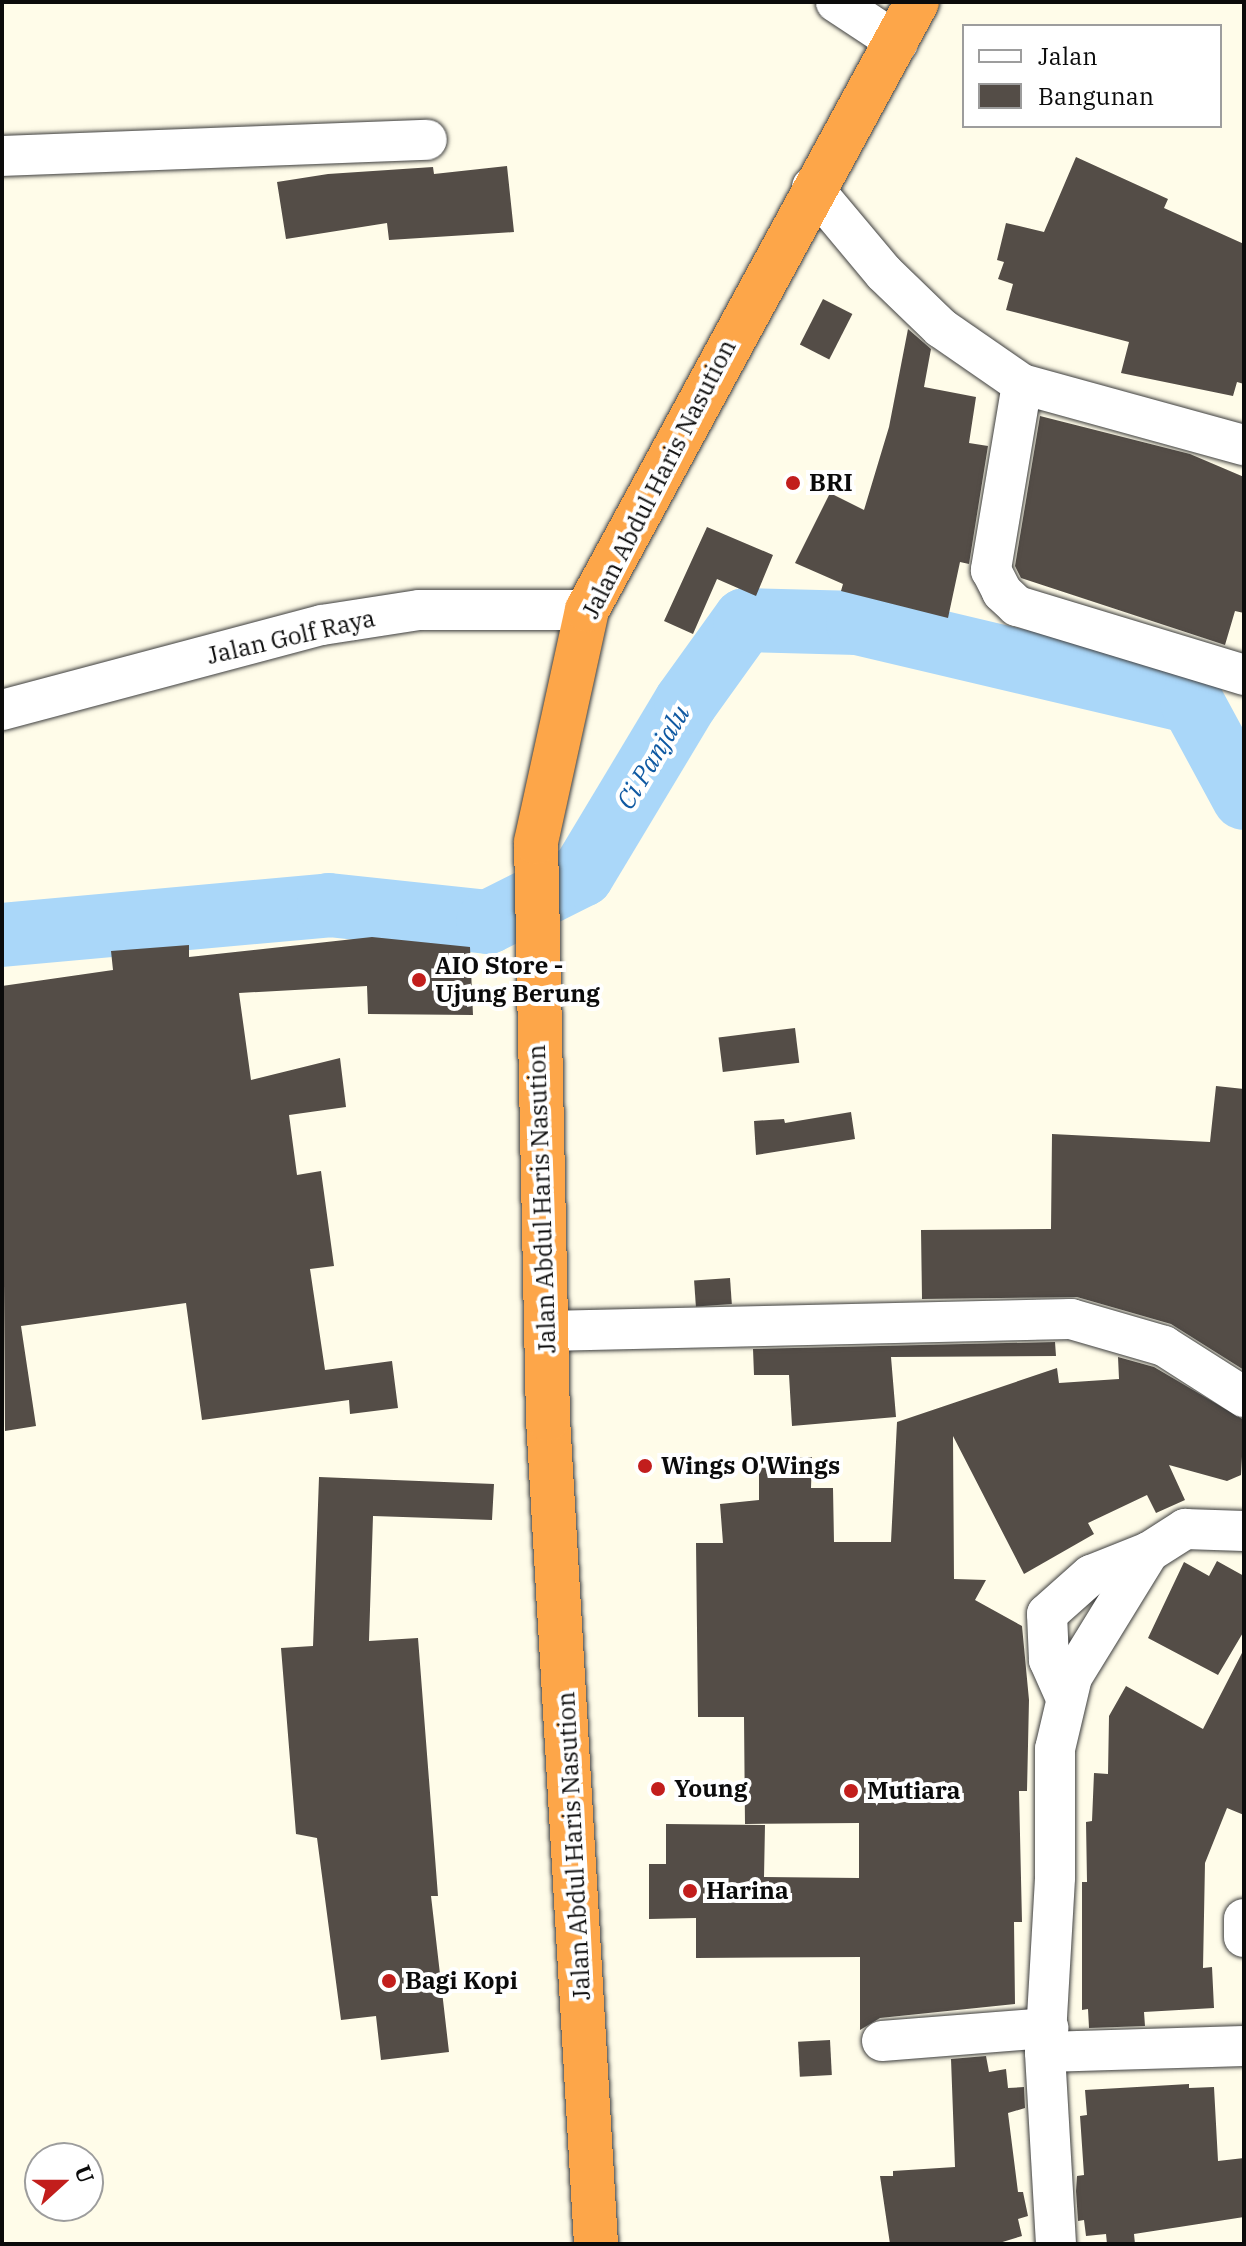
<!DOCTYPE html>
<html>
<head>
<meta charset="utf-8">
<style>
	body { margin:0 }
	#map { position:relative; width:1246px; height:2246px; overflow:hidden; background:#fffce9; font-family:"IBM Plex Serif",serif }
	div>[style] { position:absolute }
	.river>* { height:64px; margin:-32px; padding:0 32px; transform-origin:32px; border-radius:32px; background:#aad7f9 }
	.building>* { inset:0; background:#544d47; transform-origin:0 0 }
	.roads { filter:drop-shadow(0 0 2px #3e3e3e) drop-shadow(0 0 2px #3e3e3e) }
	.minor>* { height:40px; margin:-20px; padding:0 20px; transform-origin:20px; border-radius:20px; background:#fff }
	.highway>* { height:44px; margin:-22px; padding:0 22px; transform-origin:22px; border-radius:22px; background:#fda649 }
	.dots>* { width:22px; height:22px; translate:-50% -50%; box-sizing:border-box; border:4px solid #fff; border-radius:50% }
	span { translate:-50% -50%; white-space:nowrap; text-align:center; line-height:1.15; -webkit-text-stroke:8px #fff; paint-order:stroke }
	.street-label { font-size:24px; color:#0b0b0b }
	.poi-label { font-size:24px; color:#0b0b0b; font-weight:700 }
	.left { translate:0 -50%; text-align:left }
	.water-label { font-size:26px; color:#0f59a2; font-style:italic }
	.frame { position:absolute; inset:0; border:4px solid #0b0b0b; pointer-events:none }
	.legend { position:absolute; left:962px; top:24px; width:260px; height:104px; box-sizing:border-box; background:#fff; border:2px solid #9d9d9d; margin:0; padding:10px 14px; list-style:none; font-size:24px; color:#0b0b0b }
	.legend li { display:flex; align-items:center; gap:16px; height:40px }
	.legend b { width:40px; border:2px solid #9d9d9d }
	.north { position:absolute; left:24px; top:2142px; width:80px; height:80px; box-sizing:border-box; background:#fff; border:2px solid #9d9d9d; border-radius:50%; rotate:69deg; font-size:22px; font-weight:700; line-height:32px; text-align:center; color:#0b0b0b }
	.north::after { content:''; display:block; margin:auto; width:28px; height:36px; background:#c21e1c; clip-path:polygon(50% 0,100% 100%,50% 72%,0 100%) }
</style>
</head>
<body>
<div id="map">
	<div class="river">
		<div style="left:2px;top:935px;width:328px;rotate:-5.2deg"></div>
		<div style="left:329px;top:905px;width:160px;rotate:6.1deg"></div>
		<div style="left:488px;top:922px;width:105px;rotate:-26.6deg"></div>
		<div style="left:582px;top:875px;width:202px;rotate:-59deg"></div>
		<div style="left:686px;top:702px;width:101px;rotate:-54.3deg"></div>
		<div style="left:745px;top:620px;width:113px;rotate:1.5deg"></div>
		<div style="left:858px;top:623px;width:343px;rotate:13.3deg"></div>
		<div style="left:1192px;top:702px;width:109px;rotate:61.6deg"></div>
	</div>
	<div class="building">
		<div style="clip-path:polygon(1076px 157px,1168px 199px,1164px 208px,1244px 244px,1244px 384px,1237px 382px,1233px 396px,1121px 373px,1129px 342px,1006px 310px,1013px 284px,998px 279px,1004px 262px,997px 260px,1006px 223px,1044px 232px)"></div>
		<div style="clip-path:polygon(507px 166px,514px 232px,389px 240px,387px 223px,286px 239px,277px 182px,328px 174px,433px 167px,434px 174px)"></div>
		<div style="left:823px;top:299px;width:33px;height:51px;rotate:27deg"></div>
		<div style="clip-path:polygon(908px 329px,931px 349px,924px 387px,976px 397px,969px 443px,988px 446px,969px 564px,960px 562px,948px 618px,841px 591px,843px 584px,795px 563px,830px 493px,864px 510px,889px 427px)"></div>
		<div style="clip-path:polygon(1040px 416px,1190px 454px,1244px 477px,1244px 613px,1235px 611px,1225px 645px,1021px 578px,1015px 566px)"></div>
		<div style="clip-path:polygon(707px 527px,773px 555px,756px 596px,717px 579px,693px 634px,664px 621px)"></div>
		<div style="clip-path:polygon(372px 937px,470px 947px,473px 1015px,368px 1014px,367px 986px,239px 993px,251px 1080px,340px 1058px,346px 1107px,289px 1115px,297px 1175px,321px 1171px,334px 1266px,310px 1269px,325px 1370px,392px 1361px,398px 1408px,350px 1414px,349px 1400px,202px 1420px,186px 1303px,21px 1326px,36px 1426px,5px 1431px,2px 986px,113px 970px,111px 951px,189px 945px,189px 957px)"></div>
		<div style="left:795px;top:1028px;width:35px;height:77px;rotate:83deg"></div>
		<div style="clip-path:polygon(1216px 1086px,1244px 1089px,1244px 1370px,1171px 1324px,1077px 1297px,922px 1299px,921px 1230px,1051px 1229px,1052px 1134px,1210px 1142px)"></div>
		<div style="clip-path:polygon(851px 1112px,855px 1139px,756px 1155px,754px 1121px,784px 1119px,785px 1123px)"></div>
		<div style="left:730px;top:1278px;width:26px;height:36px;rotate:86deg"></div>
		<div style="clip-path:polygon(1055px 1342px,1056px 1356px,891px 1357px,896px 1417px,792px 1426px,789px 1375px,754px 1375px,753px 1349px)"></div>
		<div style="clip-path:polygon(1118px 1357px,1154px 1367px,1244px 1420px,1241px 1475px,1227px 1481px,1169px 1465px,1185px 1500px,1156px 1513px,1147px 1495px,1088px 1523px,1094px 1534px,1024px 1574px,953px 1436px,954px 1579px,986px 1580px,975px 1600px,1022px 1626px,1029px 1700px,1027px 1791px,1019px 1791px,1022px 1922px,1014px 1922px,1015px 2004px,880px 2018px,860px 2030px,860px 1957px,696px 1958px,696px 1918px,649px 1919px,649px 1864px,666px 1864px,666px 1824px,765px 1825px,764px 1877px,859px 1878px,859px 1823px,745px 1824px,744px 1717px,698px 1717px,696px 1543px,723px 1543px,720px 1504px,759px 1500px,759px 1459px,812px 1457px,811px 1488px,833px 1488px,834px 1542px,891px 1542px,897px 1422px,1057px 1368px,1059px 1383px,1119px 1379px)"></div>
		<div style="clip-path:polygon(319px 1477px,494px 1484px,492px 1520px,373px 1516px,369px 1641px,418px 1638px,438px 1896px,431px 1896px,449px 2052px,381px 2060px,376px 2016px,341px 2020px,317px 1838px,296px 1834px,281px 1648px,313px 1646px)"></div>
		<div style="clip-path:polygon(1217px 1561px,1244px 1576px,1244px 1631px,1218px 1675px,1148px 1638px,1184px 1562px,1209px 1576px)"></div>
		<div style="clip-path:polygon(1244px 1649px,1244px 1815px,1227px 1808px,1205px 1863px,1203px 1968px,1212px 1967px,1214px 2008px,1144px 2012px,1145px 2026px,1089px 2028px,1088px 2009px,1082px 2010px,1082px 1882px,1087px 1882px,1086px 1822px,1092px 1821px,1094px 1773px,1108px 1774px,1109px 1716px,1126px 1686px,1203px 1729px)"></div>
		<div style="left:830px;top:2040px;width:35px;height:32px;rotate:87deg"></div>
		<div style="clip-path:polygon(986px 2056px,989px 2072px,1006px 2069px,1008px 2088px,1024px 2087px,1025px 2108px,1008px 2113px,1018px 2192px,1023px 2192px,1028px 2216px,1018px 2219px,1022px 2236px,996px 2244px,890px 2244px,880px 2176px,893px 2176px,893px 2171px,955px 2167px,951px 2059px)"></div>
		<div style="clip-path:polygon(1189px 2084px,1189px 2088px,1214px 2087px,1218px 2161px,1244px 2158px,1244px 2217px,1134px 2234px,1135px 2244px,1107px 2244px,1106px 2234px,1086px 2236px,1084px 2220px,1078px 2221px,1076px 2191px,1077px 2176px,1084px 2175px,1080px 2116px,1087px 2115px,1085px 2090px)"></div>
	</div>
	<div class="roads">
		<div class="minor">
			<div style="left:836px;top:2px;width:74px;rotate:33.5deg"></div>
			<div style="left:2px;top:156px;width:425px;rotate:-2.2deg"></div>
			<div style="left:812px;top:187px;width:112px;rotate:50.1deg"></div>
			<div style="left:884px;top:273px;width:79px;rotate:44deg"></div>
			<div style="left:941px;top:328px;width:98px;rotate:34.7deg"></div>
			<div style="left:1022px;top:384px;width:230px;rotate:15.4deg"></div>
			<div style="left:1022px;top:384px;width:189px;rotate:99.5deg"></div>
			<div style="left:991px;top:570px;width:25px;rotate:63deg"></div>
			<div style="left:1002px;top:592px;width:21px;rotate:43deg"></div>
			<div style="left:1017px;top:606px;width:237px;rotate:16.9deg"></div>
			<div style="left:2px;top:710px;width:331px;rotate:-14.9deg"></div>
			<div style="left:322px;top:625px;width:98px;rotate:-8.8deg"></div>
			<div style="left:419px;top:610px;width:168px"></div>
			<div style="left:546px;top:1331px;width:525px;rotate:-1.31deg"></div>
			<div style="left:1071px;top:1319px;width:97px;rotate:16.2deg"></div>
			<div style="left:1164px;top:1346px;width:95px;rotate:32.5deg"></div>
			<div style="left:1066px;top:1698px;width:42px;rotate:-114.1deg"></div>
			<div style="left:1049px;top:1660px;width:46px;rotate:-92.5deg"></div>
			<div style="left:1047px;top:1614px;width:59px;rotate:-41.6deg"></div>
			<div style="left:1091px;top:1575px;width:62px;rotate:-21.6deg"></div>
			<div style="left:1244px;top:1919px;width:18px;rotate:90deg"></div>
			<div style="left:882px;top:2041px;width:167px;rotate:-4.5deg"></div>
			<div style="left:1045px;top:2052px;width:199px;rotate:-1.7deg"></div>
			<div style="left:1056px;top:2244px;width:192px;rotate:-93.3deg"></div>
			<div style="left:1045px;top:2052px;width:175px;rotate:-86.7deg"></div>
			<div style="left:1055px;top:1877px;width:128px;rotate:-90deg"></div>
			<div style="left:1055px;top:1749px;width:74px;rotate:-76.7deg"></div>
			<div style="left:1072px;top:1677px;width:147px;rotate:-58.4deg"></div>
			<div style="left:1149px;top:1552px;width:43px;rotate:-32.6deg"></div>
			<div style="left:1185px;top:1529px;width:59px;rotate:1.9deg"></div>
		</div>
		<div class="highway">
			<div style="left:596px;top:2244px;width:826px;rotate:-93.33deg"></div>
			<div style="left:548px;top:1419px;width:577px;rotate:-91.19deg"></div>
			<div style="left:536px;top:842px;width:238px;rotate:-77.6deg"></div>
			<div style="left:587px;top:610px;width:692px;rotate:-61.51deg"></div>
		</div>
	</div>
	<div class="dots">
		<div style="left:793px;top:483px;background:#c21e1c"></div>
		<div style="left:419px;top:980px;background:#c21e1c"></div>
		<div style="left:645px;top:1466px;background:#c21e1c"></div>
		<div style="left:658px;top:1789px;background:#c21e1c"></div>
		<div style="left:851px;top:1791px;background:#c21e1c"></div>
		<div style="left:690px;top:1891px;background:#c21e1c"></div>
		<div style="left:389px;top:1981px;background:#c21e1c"></div>
	</div>
	<div class="street-label">
		<span style="left:659px;top:479px;rotate:-63deg">Jalan Abdul Haris Nasution</span>
		<span style="left:291px;top:637px;rotate:-13deg">Jalan Golf Raya</span>
		<span style="left:542px;top:1199px;rotate:-92deg">Jalan Abdul Haris Nasution</span>
		<span style="left:574px;top:1846px;rotate:-93deg">Jalan Abdul Haris Nasution</span>
	</div>
	<div class="poi-label">
		<span class="left" style="left:809px;top:483px">BRI</span>
		<span class="left" style="left:435px;top:980px">AIO Store -<br>Ujung Berung</span>
		<span class="left" style="left:661px;top:1466px">Wings O'Wings</span>
		<span class="left" style="left:674px;top:1789px">Young</span>
		<span class="left" style="left:867px;top:1791px">Mutiara</span>
		<span class="left" style="left:706px;top:1891px">Harina</span>
		<span class="left" style="left:405px;top:1981px">Bagi Kopi</span>
	</div>
	<div class="water-label">
		<span style="left:653px;top:757px;rotate:-59deg">Ci Panjalu</span>
	</div>
	<div class="frame"></div>
	<ul class="legend">
	<li><b style="height:10px;background:#fff"></b>Jalan</li>
	<li><b style="height:22px;background:#544d47"></b>Bangunan</li>
	</ul>
	<div class="north">U</div>
</div>
</body>
</html>
